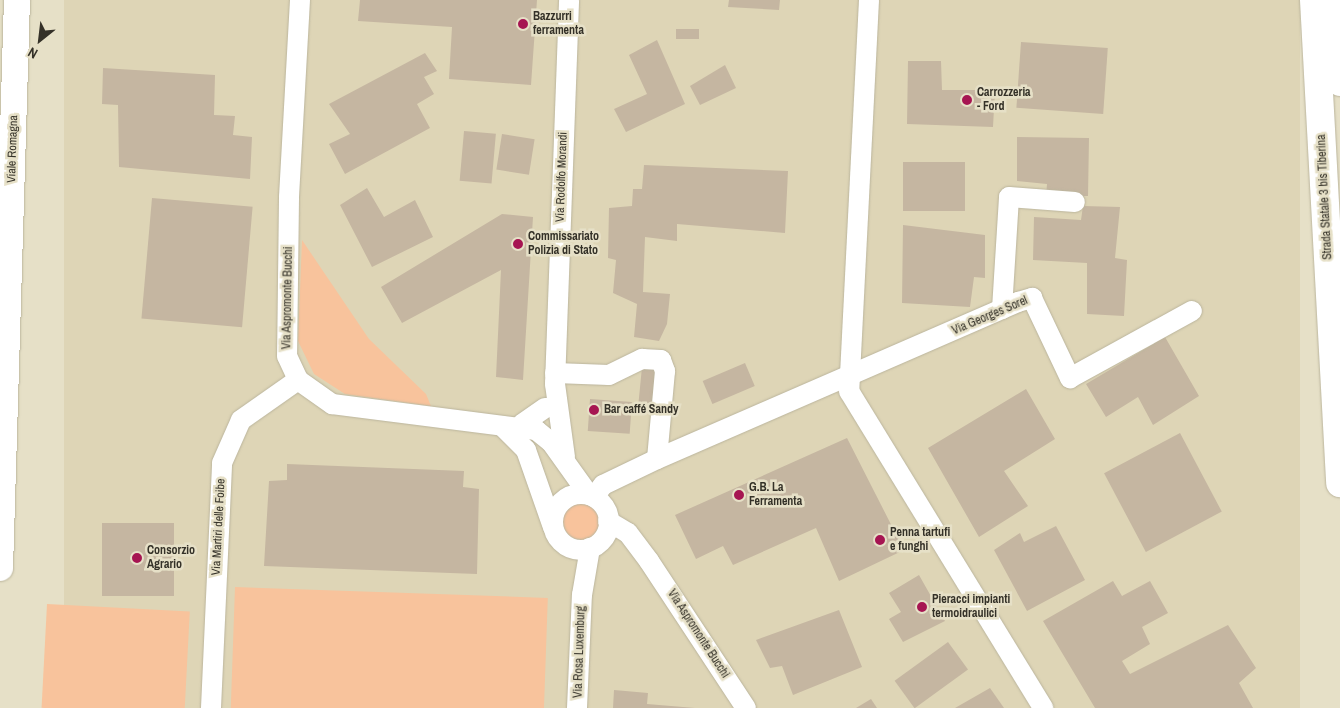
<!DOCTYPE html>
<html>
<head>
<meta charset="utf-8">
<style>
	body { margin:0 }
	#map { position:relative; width:1340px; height:708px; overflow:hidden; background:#e6e0c7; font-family:"Archivo Narrow",sans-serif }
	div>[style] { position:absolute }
	.built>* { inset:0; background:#ded5b6; transform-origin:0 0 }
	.green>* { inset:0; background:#f8c39c; transform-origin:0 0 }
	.round { border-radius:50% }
	.building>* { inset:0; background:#c5b6a1; transform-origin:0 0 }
	.roads { filter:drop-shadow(0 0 1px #bbb59d) drop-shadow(0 0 1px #bbb59d) }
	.minor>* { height:20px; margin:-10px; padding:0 10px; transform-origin:10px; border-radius:10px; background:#fff }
	.minor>.ring { margin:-10px; padding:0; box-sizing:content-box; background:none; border:20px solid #fff; border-radius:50% }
	.major>* { height:26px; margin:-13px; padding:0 13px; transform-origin:13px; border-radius:13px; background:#fff }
	.highway>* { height:28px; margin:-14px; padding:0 14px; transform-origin:14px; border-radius:14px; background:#fff }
	.dots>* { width:14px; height:14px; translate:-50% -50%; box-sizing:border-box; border:2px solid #e6e0c7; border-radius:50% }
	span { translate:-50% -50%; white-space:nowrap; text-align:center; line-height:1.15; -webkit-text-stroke:5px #e6e0c7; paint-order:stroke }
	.poi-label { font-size:12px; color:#343128; font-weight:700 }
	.left { translate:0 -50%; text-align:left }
	.street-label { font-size:12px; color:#343128 }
	.north { position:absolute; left:15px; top:15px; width:50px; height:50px; -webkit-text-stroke:4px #e6e0c7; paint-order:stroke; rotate:209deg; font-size:14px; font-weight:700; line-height:20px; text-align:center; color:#343128 }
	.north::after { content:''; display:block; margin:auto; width:18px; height:22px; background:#343128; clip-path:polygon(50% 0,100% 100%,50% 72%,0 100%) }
</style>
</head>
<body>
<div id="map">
	<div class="built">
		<div style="left:64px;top:0;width:1236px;height:708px"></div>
	</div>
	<div class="green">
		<div style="clip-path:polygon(302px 240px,369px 339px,426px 394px,431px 406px,345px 394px,314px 374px,298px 341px)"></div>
		<div class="round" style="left:563px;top:502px;width:38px;height:38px"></div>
		<div style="left:235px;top:587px;width:313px;height:121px;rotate:2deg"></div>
		<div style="left:47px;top:604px;width:143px;height:104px;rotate:3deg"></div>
	</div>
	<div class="building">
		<div style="clip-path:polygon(360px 0,537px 0,531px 85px,449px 79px,452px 27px,358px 21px)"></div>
		<div style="clip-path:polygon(729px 0,780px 0,779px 10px,728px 7px)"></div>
		<div style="left:676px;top:29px;width:23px;height:10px"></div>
		<div style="clip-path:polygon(657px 40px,685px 104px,626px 132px,614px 109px,647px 94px,629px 55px)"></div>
		<div style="left:1021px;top:42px;width:87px;height:66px;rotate:4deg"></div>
		<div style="clip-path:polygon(425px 53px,437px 71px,424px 77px,434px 94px,417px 104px,430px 128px,345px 174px,329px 144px,350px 134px,329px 104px)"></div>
		<div style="clip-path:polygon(908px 61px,941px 61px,942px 90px,995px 90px,993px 127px,907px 124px)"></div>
		<div style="clip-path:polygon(725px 65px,736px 88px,700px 105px,690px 86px)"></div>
		<div style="clip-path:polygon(103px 68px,215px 75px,214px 115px,235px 116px,233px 135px,252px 137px,250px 179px,119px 167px,118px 105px,102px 104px)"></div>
		<div style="left:464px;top:131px;width:32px;height:50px;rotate:5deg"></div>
		<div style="left:502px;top:134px;width:33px;height:36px;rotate:9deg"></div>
		<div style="clip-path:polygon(1017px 137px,1089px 138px,1088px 196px,1046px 196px,1047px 184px,1017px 181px)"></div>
		<div style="left:903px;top:162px;width:62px;height:49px"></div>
		<div style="clip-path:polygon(644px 165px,788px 171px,785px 233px,677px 224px,677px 241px,645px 237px,643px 292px,670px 294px,667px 324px,659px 341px,634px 337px,637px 304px,613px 293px,616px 260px,608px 258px,609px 208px,632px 206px,633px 189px,642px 189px)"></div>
		<div style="clip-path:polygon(367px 188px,384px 217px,415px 200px,433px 237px,372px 267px,340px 205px)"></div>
		<div style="left:152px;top:198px;width:101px;height:121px;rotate:5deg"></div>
		<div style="clip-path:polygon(1083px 206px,1120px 207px,1115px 258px,1127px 260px,1124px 316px,1087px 314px,1087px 263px,1033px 260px,1034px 217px,1081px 220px)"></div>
		<div style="clip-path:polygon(502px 214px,533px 217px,523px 380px,496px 377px,501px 270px,402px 323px,381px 287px)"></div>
		<div style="clip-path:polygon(903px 225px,985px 235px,985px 278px,974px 277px,970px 307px,902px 303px)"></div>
		<div style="clip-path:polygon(1165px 337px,1199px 396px,1153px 425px,1138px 397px,1106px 417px,1086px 384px)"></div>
		<div style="left:745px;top:363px;width:25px;height:46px;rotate:67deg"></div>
		<div style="clip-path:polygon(642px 367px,656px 368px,654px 410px,638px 408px)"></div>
		<div style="clip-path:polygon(1026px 389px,1055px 439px,1004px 471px,1028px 506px,979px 537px,928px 448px)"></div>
		<div style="left:590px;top:399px;width:42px;height:32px;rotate:4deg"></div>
		<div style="left:1180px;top:433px;width:89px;height:86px;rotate:62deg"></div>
		<div style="clip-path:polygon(847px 438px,904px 550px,839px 581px,816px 528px,733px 565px,723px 546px,696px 559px,675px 515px)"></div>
		<div style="clip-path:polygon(287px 464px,464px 471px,463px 487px,479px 489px,477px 574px,264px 566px,269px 481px,287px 480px)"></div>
		<div style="left:102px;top:523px;width:72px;height:73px"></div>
		<div style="clip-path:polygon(1056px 526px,1085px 580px,1027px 611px,994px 550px,1020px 533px,1024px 542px)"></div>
		<div style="clip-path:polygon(919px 575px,945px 621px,903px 642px,889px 619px,901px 612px,889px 593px)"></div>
		<div style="clip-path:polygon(1113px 581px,1122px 596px,1150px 581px,1168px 613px,1142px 627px,1150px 644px,1122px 661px,1130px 674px,1228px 625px,1256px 668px,1239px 683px,1253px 708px,1095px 708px,1043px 621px)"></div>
		<div style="clip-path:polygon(839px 610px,862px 667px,793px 695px,782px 666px,770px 668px,756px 640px)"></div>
		<div style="left:948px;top:642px;width:34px;height:66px;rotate:54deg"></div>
		<div style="clip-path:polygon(990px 688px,1004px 708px,955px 708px)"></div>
		<div style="clip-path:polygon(614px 690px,648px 693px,647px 704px,695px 708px,613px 708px)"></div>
		<div style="clip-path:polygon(871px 699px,877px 708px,856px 708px)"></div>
	</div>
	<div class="roads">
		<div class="minor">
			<div style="left:300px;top:0;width:198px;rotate:93.2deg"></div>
			<div style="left:289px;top:198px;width:158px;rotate:90.7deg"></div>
			<div style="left:287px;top:356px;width:26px;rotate:65deg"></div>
			<div style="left:298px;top:380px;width:42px;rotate:35.2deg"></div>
			<div style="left:332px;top:404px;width:206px;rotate:7.3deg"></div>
			<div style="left:536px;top:430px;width:19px;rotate:39deg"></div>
			<div style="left:551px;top:442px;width:65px;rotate:54.4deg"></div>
			<div style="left:869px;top:0;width:392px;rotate:92.9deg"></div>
			<div style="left:849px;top:391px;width:372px;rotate:58.5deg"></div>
			<div style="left:1002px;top:309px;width:112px;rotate:-86.4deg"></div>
			<div style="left:1009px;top:197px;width:66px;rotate:4.3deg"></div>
			<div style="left:555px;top:373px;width:54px;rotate:2.1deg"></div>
			<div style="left:609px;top:375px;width:37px;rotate:-26deg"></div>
			<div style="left:642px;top:359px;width:19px;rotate:3deg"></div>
			<div style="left:661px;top:360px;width:12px;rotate:70deg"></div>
			<div style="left:665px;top:371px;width:88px;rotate:95.2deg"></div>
			<div style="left:522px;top:424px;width:28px;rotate:-35deg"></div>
			<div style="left:502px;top:426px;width:34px;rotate:45deg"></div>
			<div style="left:526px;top:450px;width:82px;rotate:70.7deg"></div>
			<div style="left:565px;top:457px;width:74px;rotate:-97.8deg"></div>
			<div style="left:555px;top:384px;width:384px;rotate:-87.9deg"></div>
			<div class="ring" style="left:553px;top:494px;width:36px;height:36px"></div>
			<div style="left:594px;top:497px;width:15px;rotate:-53deg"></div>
			<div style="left:603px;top:485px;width:60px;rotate:-25.7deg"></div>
			<div style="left:657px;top:459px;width:394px;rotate:-23.5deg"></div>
			<div style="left:1018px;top:302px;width:15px;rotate:-16deg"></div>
			<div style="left:1032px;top:298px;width:89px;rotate:64.6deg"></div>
			<div style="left:1070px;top:378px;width:139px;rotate:-28.8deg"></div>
			<div style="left:608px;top:521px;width:23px;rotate:31deg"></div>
			<div style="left:628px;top:533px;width:35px;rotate:53deg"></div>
			<div style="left:649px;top:561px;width:176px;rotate:56.6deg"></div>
			<div style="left:211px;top:708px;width:245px;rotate:-87.4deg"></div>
			<div style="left:222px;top:463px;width:47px;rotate:-66.2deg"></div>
			<div style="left:241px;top:420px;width:70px;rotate:-35.1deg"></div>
			<div style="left:577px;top:708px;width:113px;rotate:-87.5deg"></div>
			<div style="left:582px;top:595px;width:48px;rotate:-80.3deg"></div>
		</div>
		<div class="major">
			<div style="left:0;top:568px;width:568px;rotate:-88.29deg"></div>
		</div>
		<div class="highway">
			<div style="left:1314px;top:0;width:484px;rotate:86.9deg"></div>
			<div style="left:1336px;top:0;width:82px;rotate:87.2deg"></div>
		</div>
	</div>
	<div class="dots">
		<div style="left:523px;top:24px;background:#a61552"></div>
		<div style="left:967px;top:100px;background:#a61552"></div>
		<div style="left:518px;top:244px;background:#a61552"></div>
		<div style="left:594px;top:410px;background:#a61552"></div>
		<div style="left:739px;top:495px;background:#a61552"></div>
		<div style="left:880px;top:540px;background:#a61552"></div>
		<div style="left:137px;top:558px;background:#a61552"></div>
		<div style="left:922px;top:607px;background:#a61552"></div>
	</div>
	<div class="poi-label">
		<span class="left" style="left:533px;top:24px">Bazzurri<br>ferramenta</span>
		<span class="left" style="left:977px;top:100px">Carrozzeria<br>- Ford</span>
		<span class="left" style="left:528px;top:244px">Commissariato<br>Polizia di Stato</span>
		<span class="left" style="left:604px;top:410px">Bar caffé Sandy</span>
		<span class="left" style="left:749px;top:495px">G.B. La<br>Ferramenta</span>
		<span class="left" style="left:890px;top:540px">Penna tartufi<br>e funghi</span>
		<span class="left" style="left:147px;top:558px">Consorzio<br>Agrario</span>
		<span class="left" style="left:932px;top:607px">Pieracci impianti<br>termoidraulici</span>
	</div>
	<div class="street-label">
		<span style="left:13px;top:149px;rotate:-88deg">Viale Romagna</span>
		<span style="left:562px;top:177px;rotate:-88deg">Via Rodolfo Morandi</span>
		<span style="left:1325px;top:197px;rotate:-93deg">Strada Statale 3 bis Tiberina</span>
		<span style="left:288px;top:298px;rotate:-89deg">Via Aspromonte Bucchi</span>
		<span style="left:990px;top:316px;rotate:-23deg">Via Georges Sorel</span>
		<span style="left:219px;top:527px;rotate:-87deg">Via Martiri delle Foibe</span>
		<span style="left:698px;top:634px;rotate:57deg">Via Aspromonte Bucchi</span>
		<span style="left:580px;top:652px;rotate:-88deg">Via Rosa Luxemburg</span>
	</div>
	<div class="north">N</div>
</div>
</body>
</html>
